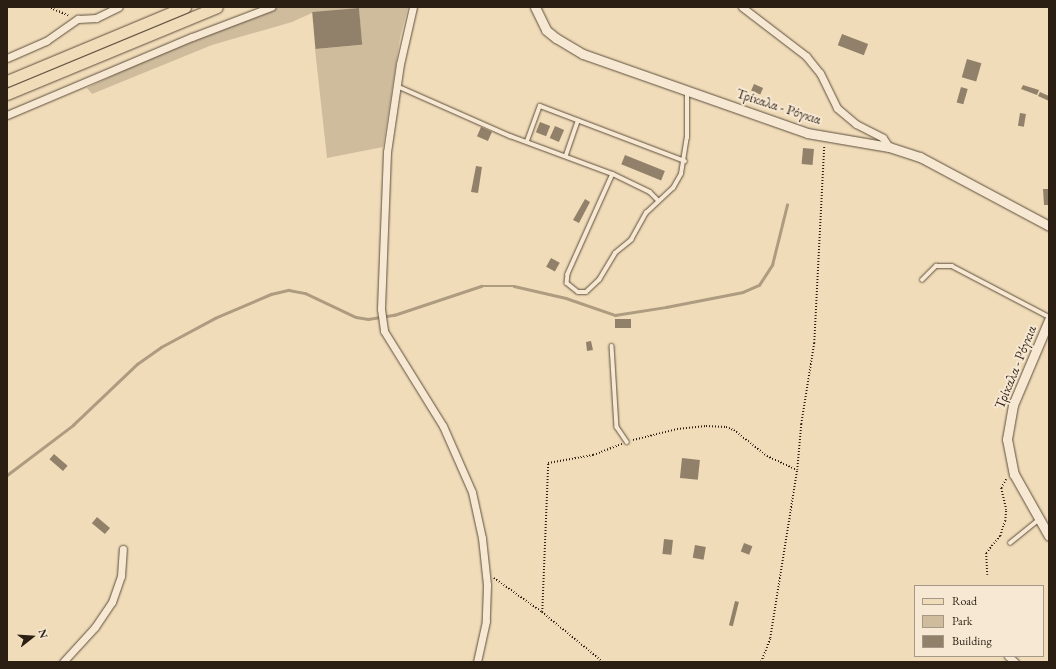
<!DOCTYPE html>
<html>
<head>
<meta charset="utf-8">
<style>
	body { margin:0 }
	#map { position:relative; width:1056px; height:669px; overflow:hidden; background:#f1dcb9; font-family:"EB Garamond",serif }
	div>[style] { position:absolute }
	.green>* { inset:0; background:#cfbc9d }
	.stream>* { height:2.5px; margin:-1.25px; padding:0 1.25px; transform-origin:1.25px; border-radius:1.25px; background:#ae9c81 }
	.building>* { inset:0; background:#92816a; transform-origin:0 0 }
	.path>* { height:1.5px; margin-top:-0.75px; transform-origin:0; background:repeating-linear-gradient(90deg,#2b1f14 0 1px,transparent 0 3px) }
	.roads { filter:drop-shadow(0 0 1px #5c4e3d) drop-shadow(0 0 1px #5c4e3d) }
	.service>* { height:3.5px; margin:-1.75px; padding:0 1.75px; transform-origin:1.75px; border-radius:1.75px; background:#f6e8d2 }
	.minor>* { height:7px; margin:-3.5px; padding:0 3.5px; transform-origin:3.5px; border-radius:3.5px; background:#f6e8d2 }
	.tertiary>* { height:9px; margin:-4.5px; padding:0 4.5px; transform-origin:4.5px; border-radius:4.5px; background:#f6e8d2 }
	.primary>* { height:11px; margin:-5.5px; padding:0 5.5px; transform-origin:5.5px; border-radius:5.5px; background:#f1dcb9 }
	span { translate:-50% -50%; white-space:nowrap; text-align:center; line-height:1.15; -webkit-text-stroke:4px #f6e8d2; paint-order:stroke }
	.street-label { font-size:14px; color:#2b1f14 }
	.frame { position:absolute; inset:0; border:8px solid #2b1f14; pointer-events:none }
	.legend { position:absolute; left:914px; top:585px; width:130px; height:72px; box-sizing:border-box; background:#f6e8d2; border:1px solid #a59886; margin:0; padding:5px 7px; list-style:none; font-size:12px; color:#2b1f14 }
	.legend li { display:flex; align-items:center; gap:8px; height:20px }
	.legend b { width:20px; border:1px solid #a59886 }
	.north { position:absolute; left:12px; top:617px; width:40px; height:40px; -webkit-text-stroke:3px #f6e8d2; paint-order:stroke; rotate:73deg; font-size:11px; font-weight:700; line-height:16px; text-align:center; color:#2b1f14 }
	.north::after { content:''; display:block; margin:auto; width:14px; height:18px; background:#2b1f14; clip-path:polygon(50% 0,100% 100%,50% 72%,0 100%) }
</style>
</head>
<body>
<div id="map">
	<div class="green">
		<div style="clip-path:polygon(279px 7px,408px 7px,400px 38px,383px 147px,327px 158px,315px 49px,362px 45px,359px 8px,312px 13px,292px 22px,212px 45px,92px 94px,87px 88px,139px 63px)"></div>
	</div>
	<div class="stream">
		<div style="left:7px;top:475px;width:83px;rotate:-37.1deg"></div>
		<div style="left:73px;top:425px;width:88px;rotate:-43.6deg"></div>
		<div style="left:137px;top:364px;width:29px;rotate:-35deg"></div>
		<div style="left:161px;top:347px;width:61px;rotate:-28.2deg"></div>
		<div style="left:215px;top:318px;width:61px;rotate:-23.2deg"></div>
		<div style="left:271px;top:294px;width:18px;rotate:-13deg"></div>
		<div style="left:289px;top:290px;width:16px;rotate:11deg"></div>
		<div style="left:305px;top:293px;width:56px;rotate:25.2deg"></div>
		<div style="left:356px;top:317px;width:12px;rotate:9deg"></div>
		<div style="left:368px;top:319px;width:26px;rotate:-9deg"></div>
		<div style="left:394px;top:315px;width:92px;rotate:-18.4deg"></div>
		<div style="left:481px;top:286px;width:33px"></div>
		<div style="left:514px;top:286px;width:53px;rotate:13deg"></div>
		<div style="left:566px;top:298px;width:52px;rotate:19.1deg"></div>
		<div style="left:615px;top:315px;width:52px;rotate:-8.9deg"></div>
		<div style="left:666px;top:307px;width:78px;rotate:-11deg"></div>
		<div style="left:743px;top:292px;width:17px;rotate:-24deg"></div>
		<div style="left:759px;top:285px;width:24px;rotate:-57deg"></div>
		<div style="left:772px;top:265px;width:62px;rotate:-76deg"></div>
	</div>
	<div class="building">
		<div style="left:359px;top:8px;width:37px;height:47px;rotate:85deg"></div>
		<div style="left:842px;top:34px;width:28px;height:12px;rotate:21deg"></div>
		<div style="left:967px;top:59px;width:15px;height:19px;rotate:16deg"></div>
		<div style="left:754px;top:84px;width:10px;height:7px;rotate:24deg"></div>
		<div style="clip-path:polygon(1023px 85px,1039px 90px,1037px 95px,1021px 89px)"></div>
		<div style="left:961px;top:87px;width:7px;height:16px;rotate:16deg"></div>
		<div style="clip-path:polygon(1040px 92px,1049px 96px,1049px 101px,1038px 96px)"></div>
		<div style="left:1020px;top:113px;width:6px;height:13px;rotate:9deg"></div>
		<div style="left:540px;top:122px;width:11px;height:11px;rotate:22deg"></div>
		<div style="left:555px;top:126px;width:10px;height:13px;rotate:24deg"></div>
		<div style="left:481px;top:127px;width:12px;height:10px;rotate:24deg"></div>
		<div style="left:803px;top:148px;width:11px;height:16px;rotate:5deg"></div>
		<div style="left:625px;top:155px;width:43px;height:10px;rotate:22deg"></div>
		<div style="clip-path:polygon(476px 166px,482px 167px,478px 193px,471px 192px)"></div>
		<div style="clip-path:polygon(1043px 189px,1049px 189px,1049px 205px,1044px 205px)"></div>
		<div style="clip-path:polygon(585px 199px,590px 202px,579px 223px,573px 220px)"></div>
		<div style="left:551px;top:258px;width:10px;height:10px;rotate:29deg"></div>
		<div style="left:631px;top:319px;width:9px;height:16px;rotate:90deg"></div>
		<div style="clip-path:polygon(591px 341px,593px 350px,587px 351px,586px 342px)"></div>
		<div style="left:54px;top:454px;width:18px;height:7px;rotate:41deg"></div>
		<div style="left:682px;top:458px;width:18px;height:20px;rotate:6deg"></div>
		<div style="left:97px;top:517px;width:17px;height:8px;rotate:40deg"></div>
		<div style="left:664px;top:539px;width:9px;height:15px;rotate:6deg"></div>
		<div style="left:744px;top:543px;width:9px;height:9px;rotate:21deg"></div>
		<div style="left:695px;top:545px;width:11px;height:13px;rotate:10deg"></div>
		<div style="left:735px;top:601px;width:4px;height:25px;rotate:14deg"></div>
	</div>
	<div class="path">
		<div style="left:48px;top:7px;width:22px;rotate:22deg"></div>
		<div style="left:633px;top:440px;width:45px;rotate:-14deg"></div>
		<div style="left:677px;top:429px;width:29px;rotate:-6deg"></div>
		<div style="left:706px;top:426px;width:20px;rotate:3deg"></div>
		<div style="left:726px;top:427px;width:9px;rotate:21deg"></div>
		<div style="left:734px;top:430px;width:42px;rotate:38.2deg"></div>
		<div style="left:767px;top:456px;width:33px;rotate:25deg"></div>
		<div style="left:987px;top:575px;width:22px;rotate:-93deg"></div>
		<div style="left:986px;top:553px;width:22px;rotate:-51deg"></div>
		<div style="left:1000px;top:536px;width:16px;rotate:-72deg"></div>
		<div style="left:1005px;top:521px;width:11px;rotate:-85deg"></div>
		<div style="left:1006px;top:510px;width:23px;rotate:-103deg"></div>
		<div style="left:1001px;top:488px;width:10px;rotate:-61deg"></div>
		<div style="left:494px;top:578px;width:59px;rotate:35.3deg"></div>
		<div style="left:542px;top:612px;width:79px;rotate:39.3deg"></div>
		<div style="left:542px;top:612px;width:149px;rotate:-87.7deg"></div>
		<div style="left:548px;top:463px;width:46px;rotate:-10.1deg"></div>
		<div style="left:593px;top:455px;width:31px;rotate:-21deg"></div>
		<div style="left:761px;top:662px;width:26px;rotate:-69deg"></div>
		<div style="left:770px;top:638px;width:170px;rotate:-80.9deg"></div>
		<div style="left:797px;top:470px;width:46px;rotate:-85deg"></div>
		<div style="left:801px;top:424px;width:82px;rotate:-80.9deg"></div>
		<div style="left:814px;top:343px;width:198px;rotate:-87.1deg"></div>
	</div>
	<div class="roads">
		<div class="service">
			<div style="left:397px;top:86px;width:124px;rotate:23.9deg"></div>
			<div style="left:510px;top:136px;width:110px;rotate:20.3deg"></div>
			<div style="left:613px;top:174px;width:41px;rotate:25.9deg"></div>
			<div style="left:650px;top:192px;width:11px;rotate:45deg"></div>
			<div style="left:527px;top:141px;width:37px;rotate:-70deg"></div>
			<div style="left:540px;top:106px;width:155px;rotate:20.8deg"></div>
			<div style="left:566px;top:155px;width:36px;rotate:-71deg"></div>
			<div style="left:613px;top:174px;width:110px;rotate:114.2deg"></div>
			<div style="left:568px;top:274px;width:9px;rotate:96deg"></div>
			<div style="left:567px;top:283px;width:14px;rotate:39deg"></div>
			<div style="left:578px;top:292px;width:8px"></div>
			<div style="left:586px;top:292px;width:18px;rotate:-43deg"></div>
			<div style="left:599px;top:280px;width:31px;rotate:-59deg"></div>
			<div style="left:615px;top:253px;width:21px;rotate:-39deg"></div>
			<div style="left:631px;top:240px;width:31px;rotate:-61deg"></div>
			<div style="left:646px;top:213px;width:37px;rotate:-43deg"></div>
			<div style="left:673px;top:188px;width:16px;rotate:-60deg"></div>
			<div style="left:681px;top:174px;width:36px;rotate:-81deg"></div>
			<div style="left:687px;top:138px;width:46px;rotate:-90deg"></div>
			<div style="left:922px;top:280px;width:20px;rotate:-45deg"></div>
			<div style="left:936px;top:266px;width:16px"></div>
			<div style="left:952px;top:266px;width:110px;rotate:27.7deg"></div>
			<div style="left:612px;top:346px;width:81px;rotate:86.5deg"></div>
			<div style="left:617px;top:427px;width:18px;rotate:56deg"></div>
			<div style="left:1010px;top:543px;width:36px;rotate:-39deg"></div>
		</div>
		<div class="minor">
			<div style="left:413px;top:7px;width:58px;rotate:102.8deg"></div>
			<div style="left:400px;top:64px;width:89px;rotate:98.4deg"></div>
			<div style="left:387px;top:152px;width:157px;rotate:92.2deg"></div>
			<div style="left:381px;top:309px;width:22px;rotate:82deg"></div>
			<div style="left:384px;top:331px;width:112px;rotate:58.2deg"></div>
			<div style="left:443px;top:426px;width:72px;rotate:66.3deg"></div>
			<div style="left:472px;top:492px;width:47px;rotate:77.7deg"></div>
			<div style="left:482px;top:538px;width:47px;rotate:83.9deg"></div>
			<div style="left:487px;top:585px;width:36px;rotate:92deg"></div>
			<div style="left:486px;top:621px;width:42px;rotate:102.4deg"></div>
			<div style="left:742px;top:7px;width:81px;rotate:37.4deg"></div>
			<div style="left:806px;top:56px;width:22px;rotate:51deg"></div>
			<div style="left:820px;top:73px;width:39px;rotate:64deg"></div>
			<div style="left:837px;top:108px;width:25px;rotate:40deg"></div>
			<div style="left:856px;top:124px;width:30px;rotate:27deg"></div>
			<div style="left:883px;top:138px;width:11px;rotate:56deg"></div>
			<div style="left:7px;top:58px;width:43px;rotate:-23.6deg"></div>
			<div style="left:46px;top:41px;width:39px;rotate:-35deg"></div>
			<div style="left:78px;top:19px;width:18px;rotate:-3deg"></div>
			<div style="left:96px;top:18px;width:25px;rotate:-26deg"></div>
			<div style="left:7px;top:115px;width:201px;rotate:-22.9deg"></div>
			<div style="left:192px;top:37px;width:85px;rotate:-20.8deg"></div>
			<div style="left:1008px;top:656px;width:9px;rotate:41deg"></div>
			<div style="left:63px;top:662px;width:47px;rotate:-47.6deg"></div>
			<div style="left:95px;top:627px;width:30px;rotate:-56deg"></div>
			<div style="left:112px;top:602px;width:28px;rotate:-71deg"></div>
			<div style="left:121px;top:576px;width:27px;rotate:-86deg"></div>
		</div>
		<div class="tertiary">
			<div style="left:535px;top:7px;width:25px;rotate:64deg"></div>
			<div style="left:546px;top:30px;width:13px;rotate:39deg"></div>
			<div style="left:556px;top:38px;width:31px;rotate:31deg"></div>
			<div style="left:583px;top:54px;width:238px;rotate:19.4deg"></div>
			<div style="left:807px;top:133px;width:83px;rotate:9.7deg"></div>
			<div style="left:889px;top:147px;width:33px;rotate:18deg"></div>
			<div style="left:920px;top:157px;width:146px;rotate:28.1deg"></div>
			<div style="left:1049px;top:320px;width:92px;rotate:113deg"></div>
			<div style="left:1013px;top:405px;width:35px;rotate:100deg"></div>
			<div style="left:1007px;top:439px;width:36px;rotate:79deg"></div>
			<div style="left:1014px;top:474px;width:71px;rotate:60.6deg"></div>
		</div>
		<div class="primary">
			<div style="left:7px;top:81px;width:193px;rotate:-22.6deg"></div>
			<div style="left:7px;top:94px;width:227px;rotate:-22.5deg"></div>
		</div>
	</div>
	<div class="street-label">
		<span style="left:779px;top:106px;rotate:18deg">Τρίκαλα - Ρόγκια</span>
		<span style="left:1015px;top:367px;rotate:-68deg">Τρίκαλα - Ρόγκια</span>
	</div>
	<div class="frame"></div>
	<ul class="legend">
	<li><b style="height:5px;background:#f1dcb9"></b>Road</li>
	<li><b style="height:11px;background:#cfbc9d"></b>Park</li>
	<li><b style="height:11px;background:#92816a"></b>Building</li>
	</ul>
	<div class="north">N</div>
</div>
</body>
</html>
